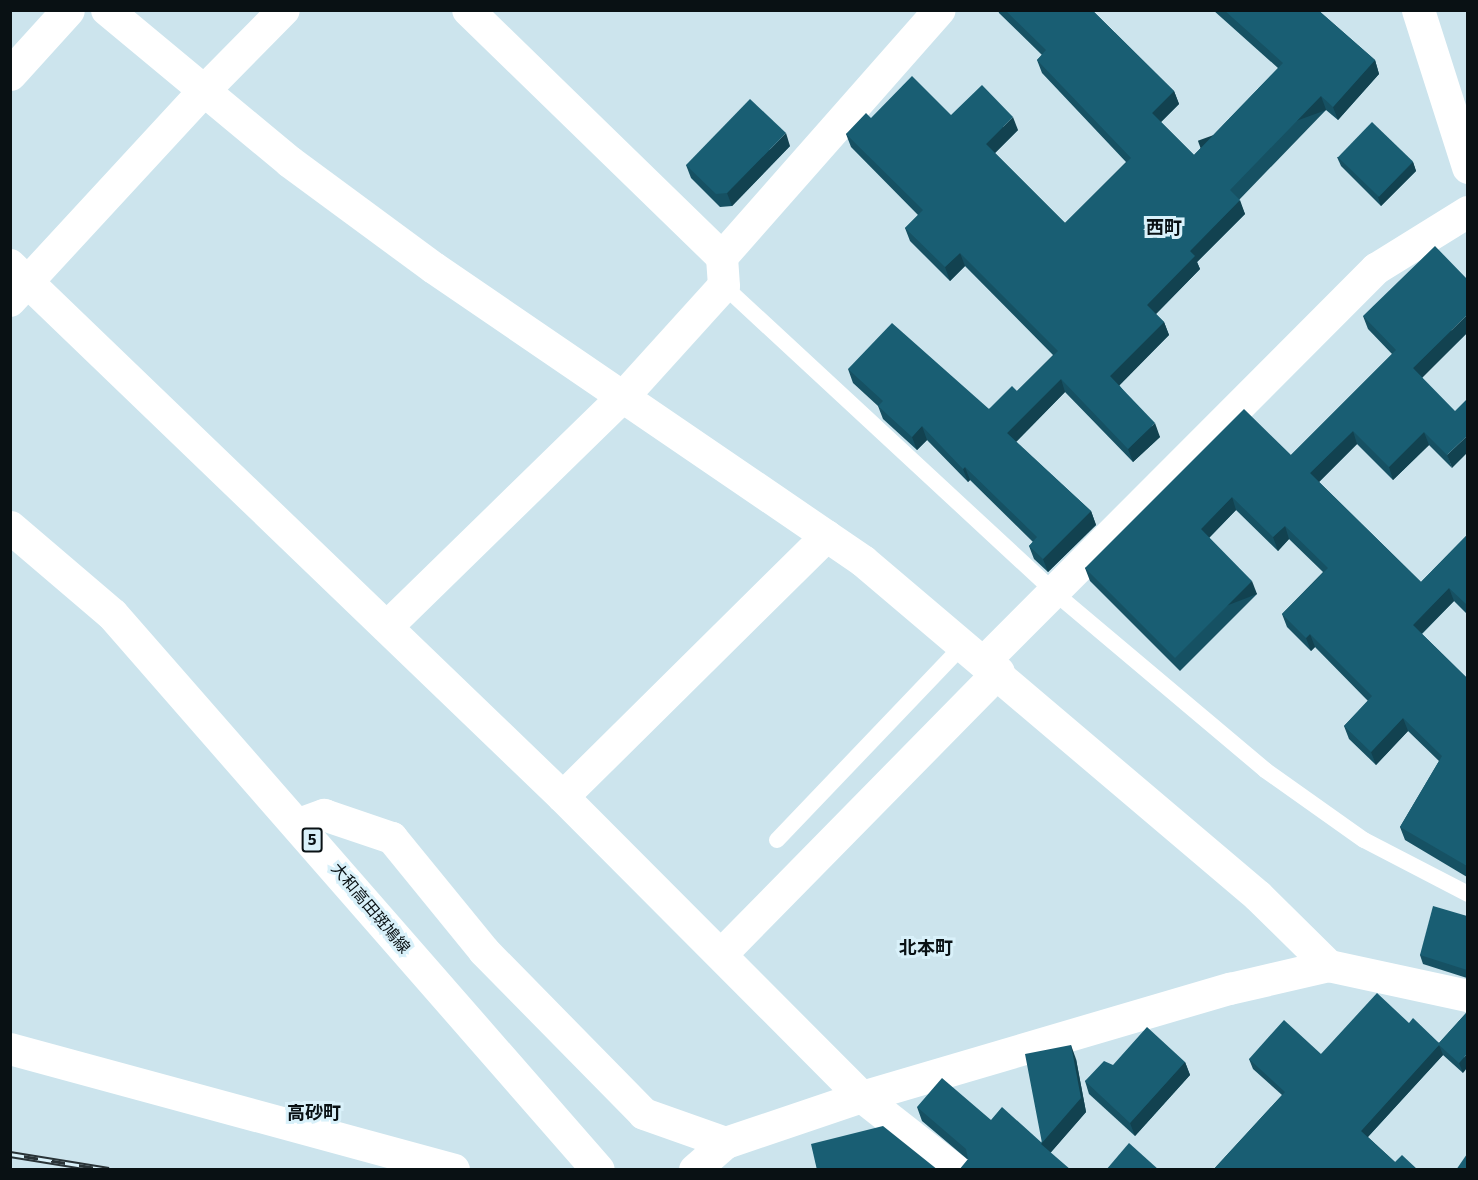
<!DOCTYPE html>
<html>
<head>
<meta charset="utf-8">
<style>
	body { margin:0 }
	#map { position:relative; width:1478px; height:1180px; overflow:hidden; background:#cce4ed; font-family:Commissioner,"Noto Sans JP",sans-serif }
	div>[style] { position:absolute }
	.service>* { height:16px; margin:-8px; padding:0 8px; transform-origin:8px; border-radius:8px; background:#fff }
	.minor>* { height:32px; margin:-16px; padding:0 16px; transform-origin:16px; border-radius:16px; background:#fff }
	.tertiary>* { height:33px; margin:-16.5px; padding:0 16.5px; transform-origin:16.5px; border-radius:16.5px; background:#fff }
	.secondary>* { height:33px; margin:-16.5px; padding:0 16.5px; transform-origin:16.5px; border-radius:16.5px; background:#fff }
	.primary>* { height:33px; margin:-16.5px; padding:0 16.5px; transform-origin:16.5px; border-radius:16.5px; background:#fff }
	.rail>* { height:7px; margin-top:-3.5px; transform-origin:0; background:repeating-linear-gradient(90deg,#d9f1fa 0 14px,#293337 0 28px); box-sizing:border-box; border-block:2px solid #293337 }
	.wall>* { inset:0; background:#165163 }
	.shaded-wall>* { inset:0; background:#124250; transform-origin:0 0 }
	.building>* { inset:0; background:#195e73; transform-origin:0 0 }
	span { translate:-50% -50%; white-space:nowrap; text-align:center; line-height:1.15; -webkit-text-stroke:6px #d9f1fa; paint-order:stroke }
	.shield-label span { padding:2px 4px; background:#d9f1fa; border:2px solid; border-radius:4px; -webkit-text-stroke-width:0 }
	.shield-label { font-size:15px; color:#091114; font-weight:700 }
	.street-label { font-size:16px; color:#091114 }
	.neighbourhood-label { font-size:18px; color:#091114; font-weight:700 }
	.frame { position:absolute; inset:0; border:12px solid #091114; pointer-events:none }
</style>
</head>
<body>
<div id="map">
	<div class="service">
		<div style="left:724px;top:286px;width:451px;rotate:42.8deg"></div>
		<div style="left:1055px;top:593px;width:275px;rotate:40.1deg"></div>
		<div style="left:1265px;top:770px;width:121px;rotate:35.3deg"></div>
		<div style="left:1364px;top:840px;width:117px;rotate:27.4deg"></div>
		<div style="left:777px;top:840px;width:271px;rotate:-46.3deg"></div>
	</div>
	<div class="minor">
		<div style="left:107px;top:10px;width:238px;rotate:39.7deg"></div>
		<div style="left:290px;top:162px;width:179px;rotate:36.4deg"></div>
		<div style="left:434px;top:268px;width:520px;rotate:34.33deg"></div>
		<div style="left:863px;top:561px;width:518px;rotate:40.3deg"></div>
		<div style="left:1258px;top:896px;width:100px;rotate:44.6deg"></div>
		<div style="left:722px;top:257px;width:329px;rotate:-48.6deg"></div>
		<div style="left:10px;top:265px;width:767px;rotate:43.89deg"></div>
		<div style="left:563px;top:797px;width:424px;rotate:45.1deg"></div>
		<div style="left:862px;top:1097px;width:118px;rotate:38.1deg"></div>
		<div style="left:10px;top:301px;width:284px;rotate:-47.3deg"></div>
		<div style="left:203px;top:92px;width:115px;rotate:-45.4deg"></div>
		<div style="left:387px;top:627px;width:332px;rotate:-44.3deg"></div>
		<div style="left:625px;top:395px;width:147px;rotate:-47.8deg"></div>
		<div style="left:724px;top:286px;width:29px;rotate:-94deg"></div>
		<div style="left:722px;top:257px;width:354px;rotate:-135.8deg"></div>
		<div style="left:985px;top:661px;width:554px;rotate:-45.07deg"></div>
		<div style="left:1376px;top:269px;width:108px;rotate:-31.8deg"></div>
		<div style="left:563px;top:797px;width:371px;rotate:-44.7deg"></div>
		<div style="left:299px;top:824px;width:27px;rotate:-20deg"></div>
		<div style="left:324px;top:815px;width:72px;rotate:18.7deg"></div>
		<div style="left:392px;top:838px;width:146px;rotate:50.8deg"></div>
		<div style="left:484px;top:951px;width:228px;rotate:45.5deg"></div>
		<div style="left:644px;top:1114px;width:87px;rotate:19.5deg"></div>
		<div style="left:722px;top:954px;width:395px;rotate:-45.5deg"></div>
		<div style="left:10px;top:1049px;width:460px;rotate:15.2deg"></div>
		<div style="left:695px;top:1170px;width:41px;rotate:-41.1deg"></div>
		<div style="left:726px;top:1143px;width:144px;rotate:-18.7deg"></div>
		<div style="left:862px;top:1097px;width:384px;rotate:-16.4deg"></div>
		<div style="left:1230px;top:989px;width:102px;rotate:-13.1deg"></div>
		<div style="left:1329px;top:966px;width:142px;rotate:12.2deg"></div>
	</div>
	<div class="tertiary">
		<div style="left:10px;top:74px;width:86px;rotate:-47.8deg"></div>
	</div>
	<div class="secondary">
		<div style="left:1418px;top:10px;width:165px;rotate:72.3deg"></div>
	</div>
	<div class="primary">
		<div style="left:10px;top:527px;width:134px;rotate:40.5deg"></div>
		<div style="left:112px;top:614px;width:738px;rotate:48.84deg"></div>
	</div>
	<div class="rail">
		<div style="left:10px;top:1154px;width:100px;rotate:9.2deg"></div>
	</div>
	<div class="wall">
		<div style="clip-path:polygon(998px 10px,1092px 10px,1174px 91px,1179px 104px,1161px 122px,1194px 155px,1278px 68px,1213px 10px,1318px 10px,1375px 60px,1379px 74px,1338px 120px,1326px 110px,1239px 200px,1245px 214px,1197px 262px,1200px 269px,1156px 314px,1164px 322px,1169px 335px,1119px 385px,1160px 437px,1133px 462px,1065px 392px,1016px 442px,1091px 511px,1096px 525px,1048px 572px,1034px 559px,1029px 546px,1033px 542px,970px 480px,968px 482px,927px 440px,917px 450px,883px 419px,878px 406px,853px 383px,848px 369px,989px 409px,1017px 391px,1053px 355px,965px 266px,950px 281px,910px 241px,905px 228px,918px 215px,851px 147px,846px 134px,871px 118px,951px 115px,1018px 130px,995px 153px,1065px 223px,1126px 162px,1042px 73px,1037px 60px,1042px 55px,999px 13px)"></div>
		<div style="clip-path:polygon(790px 146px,732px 206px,720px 207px,691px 178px,686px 165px)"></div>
		<div style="clip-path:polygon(1337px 157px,1413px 162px,1416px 171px,1381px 206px,1341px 166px)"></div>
		<div style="clip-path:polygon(1363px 316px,1467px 333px,1422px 377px,1452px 468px,1429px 445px,1393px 480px,1357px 444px,1319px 482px,1421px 582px,1467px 535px,1467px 614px,1454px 601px,1422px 634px,1467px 678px,1467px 877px,1405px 840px,1400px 827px,1439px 761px,1408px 731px,1376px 765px,1349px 739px,1344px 726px,1368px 701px,1315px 647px,1311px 651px,1287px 627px,1282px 614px,1323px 572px,1289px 539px,1278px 551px,1236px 510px,1209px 538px,1257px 594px,1180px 671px,1090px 581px,1085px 568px,1291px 455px,1392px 354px,1368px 329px)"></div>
		<div style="clip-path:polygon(1467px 916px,1467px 978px,1423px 964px,1420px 955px)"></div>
		<div style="clip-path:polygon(1467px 1012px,1463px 1073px,1443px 1055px,1368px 1137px,1395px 1162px,1213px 1170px,1282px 1095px,1253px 1069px,1249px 1059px,1321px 1054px,1409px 1023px,1439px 1043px)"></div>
		<div style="clip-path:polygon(1076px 1059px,1086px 1112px,1051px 1152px,967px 1159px,922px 1121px,917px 1107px,991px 1120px,1042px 1143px)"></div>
		<div style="clip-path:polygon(1185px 1062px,1190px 1075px,1135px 1136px,1089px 1094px,1085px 1081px,1113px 1065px)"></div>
	</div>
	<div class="shaded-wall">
		<div style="clip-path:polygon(1375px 60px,1379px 74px,1338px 120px,1333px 107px)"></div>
		<div style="clip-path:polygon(1174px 91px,1179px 104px,1157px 126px,1152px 113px)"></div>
		<div style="left:1321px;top:96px;width:15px;height:131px;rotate:70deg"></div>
		<div style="clip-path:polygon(1013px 117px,1018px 130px,991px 157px,986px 144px)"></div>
		<div style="clip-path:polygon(786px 133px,790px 146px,732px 206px,727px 193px)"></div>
		<div style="clip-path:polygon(1413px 162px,1416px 171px,1381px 206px,1378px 197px)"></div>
		<div style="clip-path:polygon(1240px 200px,1245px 214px,1197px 262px,1200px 269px,1152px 318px,1147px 305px,1190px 251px)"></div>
		<div style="clip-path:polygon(960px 253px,965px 266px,950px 281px,945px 267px)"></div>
		<div style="clip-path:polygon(1467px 315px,1467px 333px,1418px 382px,1413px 368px)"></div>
		<div style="clip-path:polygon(1164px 322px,1169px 335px,1115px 390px,1110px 376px)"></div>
		<div style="clip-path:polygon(1061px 379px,1065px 392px,1011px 447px,1007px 433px)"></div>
		<div style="clip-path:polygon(1155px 423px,1160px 437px,1133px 462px,1128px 449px)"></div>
		<div style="clip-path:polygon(922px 426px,927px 440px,917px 450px,912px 437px)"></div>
		<div style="clip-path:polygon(1353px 431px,1357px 444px,1315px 486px,1310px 473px)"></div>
		<div style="clip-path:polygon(1424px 432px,1429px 445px,1393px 480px,1389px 467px)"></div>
		<div style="clip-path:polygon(1467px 436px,1467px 453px,1452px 468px,1447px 455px)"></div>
		<div style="clip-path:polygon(965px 467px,970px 480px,968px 482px,963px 469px)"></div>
		<div style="clip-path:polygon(1232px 497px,1236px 510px,1205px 542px,1201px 529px)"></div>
		<div style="clip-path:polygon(1091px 511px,1096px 525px,1048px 572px,1043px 559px)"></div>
		<div style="clip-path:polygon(1285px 526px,1289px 539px,1278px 551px,1273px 537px)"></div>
		<div style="left:1252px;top:581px;width:14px;height:109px;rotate:69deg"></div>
		<div style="clip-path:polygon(1449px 588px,1454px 601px,1417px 638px,1413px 625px)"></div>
		<div style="clip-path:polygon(1310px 634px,1315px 647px,1311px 651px,1306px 638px)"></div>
		<div style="clip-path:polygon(1403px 718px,1408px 731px,1376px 765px,1371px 752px)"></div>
		<div style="clip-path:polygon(1071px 1045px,1076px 1059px,1086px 1112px,1046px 1158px,1041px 1144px)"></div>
		<div style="clip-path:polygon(1439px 1045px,1443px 1055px,1364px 1141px,1361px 1131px)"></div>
		<div style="clip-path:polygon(1467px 1054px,1467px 1068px,1463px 1073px,1459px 1063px)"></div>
		<div style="clip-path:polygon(1185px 1062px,1190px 1075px,1135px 1136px,1130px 1123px)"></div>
	</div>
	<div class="building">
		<div style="clip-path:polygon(1005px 10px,1092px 10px,1174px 91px,1152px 113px,1194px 155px,1283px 63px,1224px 10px,1318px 10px,1375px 60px,1333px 107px,1321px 96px,1230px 190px,1240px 200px,1190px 251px,1195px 256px,1147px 305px,1164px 322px,1110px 376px,1155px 423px,1128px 449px,1061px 379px,1007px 433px,1091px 511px,1043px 559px,1029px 546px,1037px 537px,965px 467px,963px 469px,922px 426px,912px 437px,878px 406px,883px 401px,848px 369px,892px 323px,989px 409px,1012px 386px,1017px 391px,1058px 351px,960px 253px,945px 267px,905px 228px,923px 210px,846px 134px,866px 113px,871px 118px,912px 76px,951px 115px,982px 85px,1013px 117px,986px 144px,1065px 223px,1131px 158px,1037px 60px,1046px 50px)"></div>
		<div style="clip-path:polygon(750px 99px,786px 133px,727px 193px,716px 194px,686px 165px)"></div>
		<div style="left:1372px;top:122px;width:57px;height:49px;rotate:44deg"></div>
		<div style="clip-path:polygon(1435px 246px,1467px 279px,1467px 315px,1413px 368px,1455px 411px,1467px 399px,1467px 436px,1447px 455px,1424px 432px,1389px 467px,1353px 431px,1310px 473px,1421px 582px,1467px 535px,1467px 605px,1449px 588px,1413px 625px,1467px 678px,1467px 866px,1400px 827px,1442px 756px,1403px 718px,1371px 752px,1344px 726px,1372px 696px,1310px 634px,1306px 638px,1282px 614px,1328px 568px,1285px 526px,1273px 537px,1232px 497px,1201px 529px,1252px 581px,1175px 658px,1085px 568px,1244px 409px,1291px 455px,1396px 350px,1363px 316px)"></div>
		<div style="clip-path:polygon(1433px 906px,1467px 916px,1467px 970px,1420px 955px)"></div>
		<div style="clip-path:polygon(1377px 993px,1409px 1023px,1413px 1018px,1439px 1043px,1467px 1012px,1467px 1054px,1459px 1063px,1439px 1045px,1361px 1131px,1395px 1162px,1402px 1155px,1418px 1170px,1213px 1170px,1285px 1092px,1249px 1059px,1284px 1020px,1321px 1054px)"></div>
		<div style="clip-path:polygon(1147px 1027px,1185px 1062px,1130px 1123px,1085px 1081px,1104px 1061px,1113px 1065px)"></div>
		<div style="clip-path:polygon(1071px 1045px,1081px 1098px,1041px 1144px,1071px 1170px,959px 1170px,968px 1159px,966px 1149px,917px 1107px,942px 1078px,991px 1120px,1002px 1107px,1042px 1143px,1025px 1054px)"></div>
		<div style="clip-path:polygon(883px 1126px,938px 1170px,817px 1170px,811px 1144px)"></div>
		<div style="clip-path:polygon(1129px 1143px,1159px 1170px,1106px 1170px)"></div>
		<div style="clip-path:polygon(1467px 1154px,1467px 1170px,1456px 1170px)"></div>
	</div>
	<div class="shield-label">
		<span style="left:312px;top:840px">5</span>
	</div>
	<div class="street-label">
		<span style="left:371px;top:908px;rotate:50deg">大和高田斑鳩線</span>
	</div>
	<div class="neighbourhood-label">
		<span style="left:1164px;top:227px">西町</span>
		<span style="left:926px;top:947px">北本町</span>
		<span style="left:314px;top:1112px">高砂町</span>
	</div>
	<div class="frame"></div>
</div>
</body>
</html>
